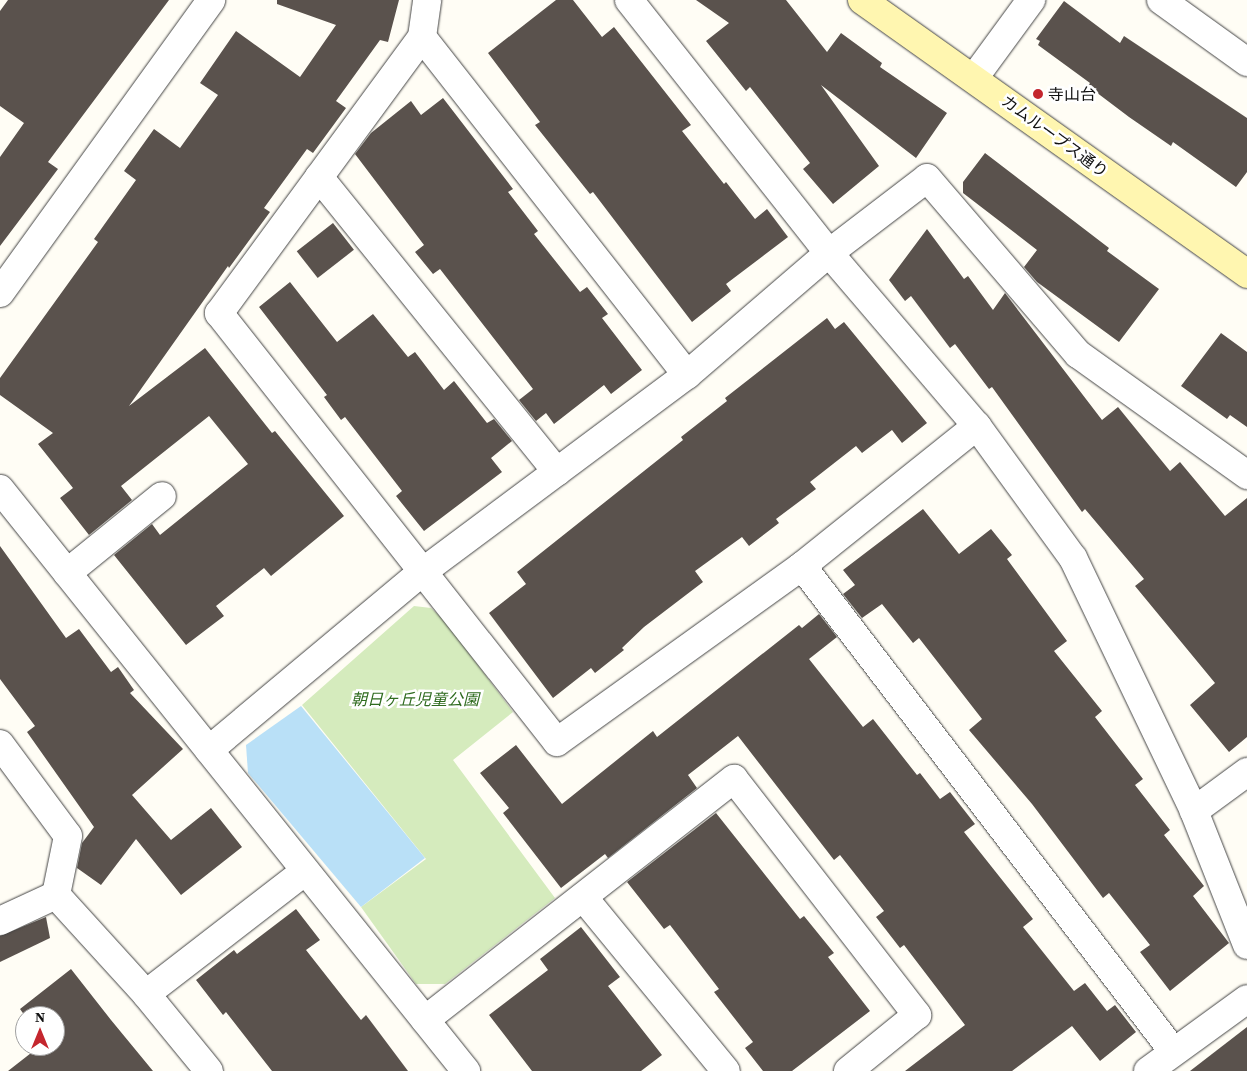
<!DOCTYPE html>
<html>
<head>
<meta charset="utf-8">
<style>
	body { margin:0 }
	#map { position:relative; width:1247px; height:1071px; overflow:hidden; background:#fffdf5; font-family:"Source Serif 4","Noto Sans JP",serif }
	div>[style] { position:absolute }
	.green>* { inset:0; background:#d5ebbd }
	.water>* { inset:0; background:#b9e0f7 }
	.building>* { inset:0; background:#5a524d; transform-origin:0 0 }
	.roads { filter:drop-shadow(0 0 1px #444) drop-shadow(0 0 1px #444) }
	.street>* { height:28px; margin:-14px; padding:0 14px; transform-origin:14px; border-radius:14px; background:#fff }
	.secondary>* { height:28px; margin:-14px; padding:0 14px; transform-origin:14px; border-radius:14px; background:#fff6b0 }
	.dots>* { width:14px; height:14px; translate:-50% -50%; box-sizing:border-box; border:2px solid #fff; border-radius:50% }
	span { translate:-50% -50%; white-space:nowrap; text-align:center; line-height:1.15; -webkit-text-stroke:5px #fff; paint-order:stroke }
	.poi-label { font-size:16px; color:#111 }
	.left { translate:0 -50%; text-align:left }
	.street-label { font-size:16px; color:#111 }
	.park-label { font-size:16px; color:#2f6b1f; font-style:italic }
	.north { position:absolute; left:15px; top:1006px; width:50px; height:50px; box-sizing:border-box; background:#fff; border:1px solid #a0a0a0; border-radius:50%; rotate:0deg; font-size:14px; font-weight:700; line-height:20px; text-align:center; color:#111 }
	.north::after { content:''; display:block; margin:auto; width:18px; height:22px; background:#c4262e; clip-path:polygon(50% 0,100% 100%,50% 72%,0 100%) }
</style>
</head>
<body>
<div id="map">
	<div class="green">
		<div style="clip-path:polygon(414px 606px,431px 608px,445px 621px,513px 712px,453px 760px,555px 898px,445px 984px,416px 984px,361px 907px,426px 859px,302px 705px)"></div>
	</div>
	<div class="water">
		<div style="clip-path:polygon(301px 706px,425px 858px,361px 907px,248px 773px,246px 745px)"></div>
	</div>
	<div class="building">
		<div style="clip-path:polygon(8px 0,169px 0,48px 162px,58px 169px,0 246px,0 157px,24px 123px,0 106px,0 11px)"></div>
		<div style="clip-path:polygon(277px 0,399px 0,388px 42px,380px 40px,336px 101px,346px 108px,313px 153px,307px 149px,264px 208px,270px 212px,229px 268px,228px 266px,129px 406px,205px 348px,272px 433px,275px 431px,344px 516px,271px 576px,264px 568px,216px 606px,224px 616px,186px 645px,114px 555px,152px 524px,160px 535px,248px 464px,209px 416px,121px 486px,132px 500px,89px 535px,60px 498px,73px 488px,38px 444px,53px 433px,0 395px,0 378px,98px 242px,94px 239px,136px 180px,124px 171px,154px 129px,180px 148px,218px 95px,200px 83px,236px 31px,300px 77px,336px 25px,277px 4px)"></div>
		<div style="clip-path:polygon(556px 0,573px 0,602px 37px,614px 27px,691px 125px,682px 131px,724px 184px,726px 182px,755px 219px,767px 209px,788px 237px,726px 284px,731px 291px,692px 322px,593px 192px,590px 194px,535px 125px,540px 122px,488px 53px)"></div>
		<div style="clip-path:polygon(696px 0,786px 0,827px 52px,841px 33px,882px 63px,880px 67px,947px 113px,916px 158px,821px 85px,879px 166px,833px 204px,803px 169px,810px 163px,750px 87px,746px 91px,706px 41px,729px 23px)"></div>
		<div style="clip-path:polygon(1064px 1px,1120px 43px,1124px 36px,1247px 118px,1247px 172px,1236px 187px,1173px 142px,1171px 146px,1129px 117px,1088px 86px,1090px 83px,1038px 45px,1040px 41px,1036px 39px)"></div>
		<div style="clip-path:polygon(443px 98px,513px 189px,508px 192px,538px 231px,534px 234px,580px 292px,587px 287px,608px 314px,602px 318px,642px 370px,611px 394px,604px 385px,554px 424px,546px 413px,536px 421px,519px 400px,533px 389px,440px 269px,433px 274px,415px 252px,424px 245px,355px 154px,371px 133px,411px 101px,421px 115px)"></div>
		<div style="clip-path:polygon(985px 153px,1109px 248px,1107px 251px,1159px 289px,1119px 342px,1037px 282px,1024px 267px,1037px 250px,963px 193px,963px 182px)"></div>
		<div style="left:333px;top:223px;width:34px;height:46px;rotate:52deg"></div>
		<div style="clip-path:polygon(927px 229px,964px 279px,968px 276px,993px 310px,1005px 293px,1102px 420px,1118px 407px,1170px 471px,1180px 462px,1225px 516px,1247px 498px,1247px 737px,1229px 752px,1190px 705px,1215px 683px,1135px 586px,1144px 579px,1085px 509px,1082px 512px,992px 387px,989px 389px,955px 344px,950px 348px,911px 296px,905px 301px,889px 280px)"></div>
		<div style="clip-path:polygon(290px 282px,337px 342px,373px 314px,408px 357px,415px 352px,444px 390px,454px 381px,487px 423px,494px 419px,512px 441px,491px 458px,502px 472px,424px 531px,396px 496px,402px 491px,345px 417px,341px 420px,324px 397px,327px 395px,259px 307px)"></div>
		<div style="clip-path:polygon(827px 318px,835px 329px,844px 322px,927px 423px,902px 443px,892px 430px,862px 453px,856px 446px,810px 482px,816px 489px,776px 519px,779px 523px,749px 546px,742px 537px,695px 571px,703px 582px,644px 627px,622px 648px,624px 650px,595px 673px,591px 668px,553px 698px,489px 613px,526px 584px,517px 572px,683px 440px,681px 437px,727px 401px,725px 398px)"></div>
		<div style="clip-path:polygon(1221px 333px,1247px 352px,1247px 427px,1230px 415px,1227px 419px,1181px 386px)"></div>
		<div style="clip-path:polygon(923px 509px,959px 554px,991px 529px,1012px 555px,1007px 559px,1067px 641px,1054px 651px,1102px 711px,1095px 717px,1143px 779px,1135px 785px,1170px 830px,1164px 835px,1204px 886px,1193px 896px,1229px 943px,1170px 991px,1140px 952px,1150px 945px,1109px 893px,1103px 898px,1032px 804px,969px 730px,982px 719px,919px 638px,913px 643px,882px 604px,862px 618px,843px 594px,855px 585px,843px 570px)"></div>
		<div style="clip-path:polygon(0 546px,66px 638px,79px 629px,111px 672px,118px 667px,134px 690px,130px 693px,183px 749px,132px 795px,171px 840px,211px 808px,242px 847px,181px 895px,136px 839px,101px 885px,77px 868px,82px 843px,94px 827px,27px 732px,35px 726px,0 679px)"></div>
		<div style="clip-path:polygon(819px 614px,837px 637px,809px 659px,863px 727px,873px 719px,917px 775px,920px 773px,940px 799px,950px 792px,975px 824px,964px 832px,1033px 919px,1023px 927px,1074px 991px,1085px 983px,1107px 1011px,1115px 1005px,1136px 1032px,1100px 1061px,1072px 1026px,1012px 1071px,905px 1071px,965px 1025px,904px 945px,900px 948px,876px 917px,884px 911px,840px 855px,834px 860px,738px 736px,688px 775px,697px 788px,608px 858px,605px 854px,561px 888px,503px 813px,509px 808px,480px 773px,516px 745px,562px 804px,653px 731px,657px 737px,799px 625px,802px 628px)"></div>
		<div style="clip-path:polygon(716px 813px,800px 919px,804px 916px,834px 953px,828px 957px,870px 1011px,792px 1071px,763px 1071px,745px 1048px,753px 1042px,714px 992px,719px 989px,670px 925px,664px 929px,627px 882px)"></div>
		<div style="clip-path:polygon(296px 909px,320px 940px,306px 950px,361px 1020px,366px 1015px,408px 1071px,272px 1071px,226px 1012px,223px 1015px,196px 980px,234px 950px,237px 954px)"></div>
		<div style="clip-path:polygon(46px 917px,50px 938px,0 962px,0 936px)"></div>
		<div style="clip-path:polygon(581px 927px,620px 977px,608px 986px,662px 1055px,641px 1071px,532px 1071px,489px 1015px,548px 970px,540px 959px)"></div>
		<div style="clip-path:polygon(71px 969px,111px 1020px,153px 1071px,8px 1071px,40px 1046px,55px 1046px,55px 1016px,25px 1016px,20px 1009px)"></div>
		<div style="clip-path:polygon(1247px 1027px,1247px 1071px,1190px 1071px)"></div>
	</div>
	<div class="roads">
		<div class="street">
			<div style="left:629px;top:0;width:323px;rotate:51.7deg"></div>
			<div style="left:829px;top:253px;width:228px;rotate:49.5deg"></div>
			<div style="left:977px;top:426px;width:163px;rotate:54deg"></div>
			<div style="left:1073px;top:558px;width:280px;rotate:64.4deg"></div>
			<div style="left:1194px;top:811px;width:144px;rotate:68.4deg"></div>
			<div style="left:1161px;top:0;width:106px;rotate:35.8deg"></div>
			<div style="left:422px;top:37px;width:37px;rotate:-82deg"></div>
			<div style="left:974px;top:78px;width:97px;rotate:-53.8deg"></div>
			<div style="left:319px;top:177px;width:379px;rotate:51.1deg"></div>
			<div style="left:0;top:293px;width:361px;rotate:-54.2deg"></div>
			<div style="left:687px;top:375px;width:429px;rotate:-128.1deg"></div>
			<div style="left:422px;top:37px;width:343px;rotate:126.3deg"></div>
			<div style="left:219px;top:313px;width:546px;rotate:51.77deg"></div>
			<div style="left:557px;top:742px;width:302px;rotate:-35.7deg"></div>
			<div style="left:802px;top:566px;width:224px;rotate:-38.7deg"></div>
			<div style="left:0;top:489px;width:746px;rotate:51.32deg"></div>
			<div style="left:802px;top:566px;width:611px;rotate:52.59deg"></div>
			<div style="left:67px;top:573px;width:122px;rotate:-39deg"></div>
			<div style="left:0;top:744px;width:114px;rotate:53.5deg"></div>
			<div style="left:68px;top:836px;width:60px;rotate:101.5deg"></div>
			<div style="left:209px;top:750px;width:276px;rotate:-39.9deg"></div>
			<div style="left:421px;top:573px;width:332px;rotate:-36.7deg"></div>
			<div style="left:687px;top:375px;width:187px;rotate:-40.7deg"></div>
			<div style="left:829px;top:253px;width:123px;rotate:-37.4deg"></div>
			<div style="left:927px;top:178px;width:232px;rotate:49.4deg"></div>
			<div style="left:1078px;top:354px;width:208px;rotate:35.6deg"></div>
			<div style="left:1194px;top:811px;width:66px;rotate:-36.3deg"></div>
			<div style="left:583px;top:897px;width:225px;rotate:50.6deg"></div>
			<div style="left:0;top:921px;width:62px;rotate:-24.9deg"></div>
			<div style="left:56px;top:895px;width:134px;rotate:47.7deg"></div>
			<div style="left:425px;top:1020px;width:392px;rotate:-38deg"></div>
			<div style="left:734px;top:779px;width:299px;rotate:52.2deg"></div>
			<div style="left:917px;top:1015px;width:89px;rotate:140.9deg"></div>
			<div style="left:209px;top:1071px;width:99px;rotate:-129.3deg"></div>
			<div style="left:146px;top:994px;width:201px;rotate:-37.7deg"></div>
			<div style="left:1148px;top:1071px;width:122px;rotate:-36deg"></div>
		</div>
		<div class="secondary">
			<div style="left:862px;top:0;width:473px;rotate:35.4deg"></div>
		</div>
	</div>
	<div class="dots">
		<div style="left:1038px;top:94px;background:#c4262e"></div>
	</div>
	<div class="poi-label">
		<span class="left" style="left:1048px;top:94px">寺山台</span>
	</div>
	<div class="street-label">
		<span style="left:1055px;top:136px;rotate:36deg">カムループス通り</span>
	</div>
	<div class="park-label">
		<span style="left:415px;top:699px">朝日ヶ丘児童公園</span>
	</div>
	<div class="north">N</div>
</div>
</body>
</html>
